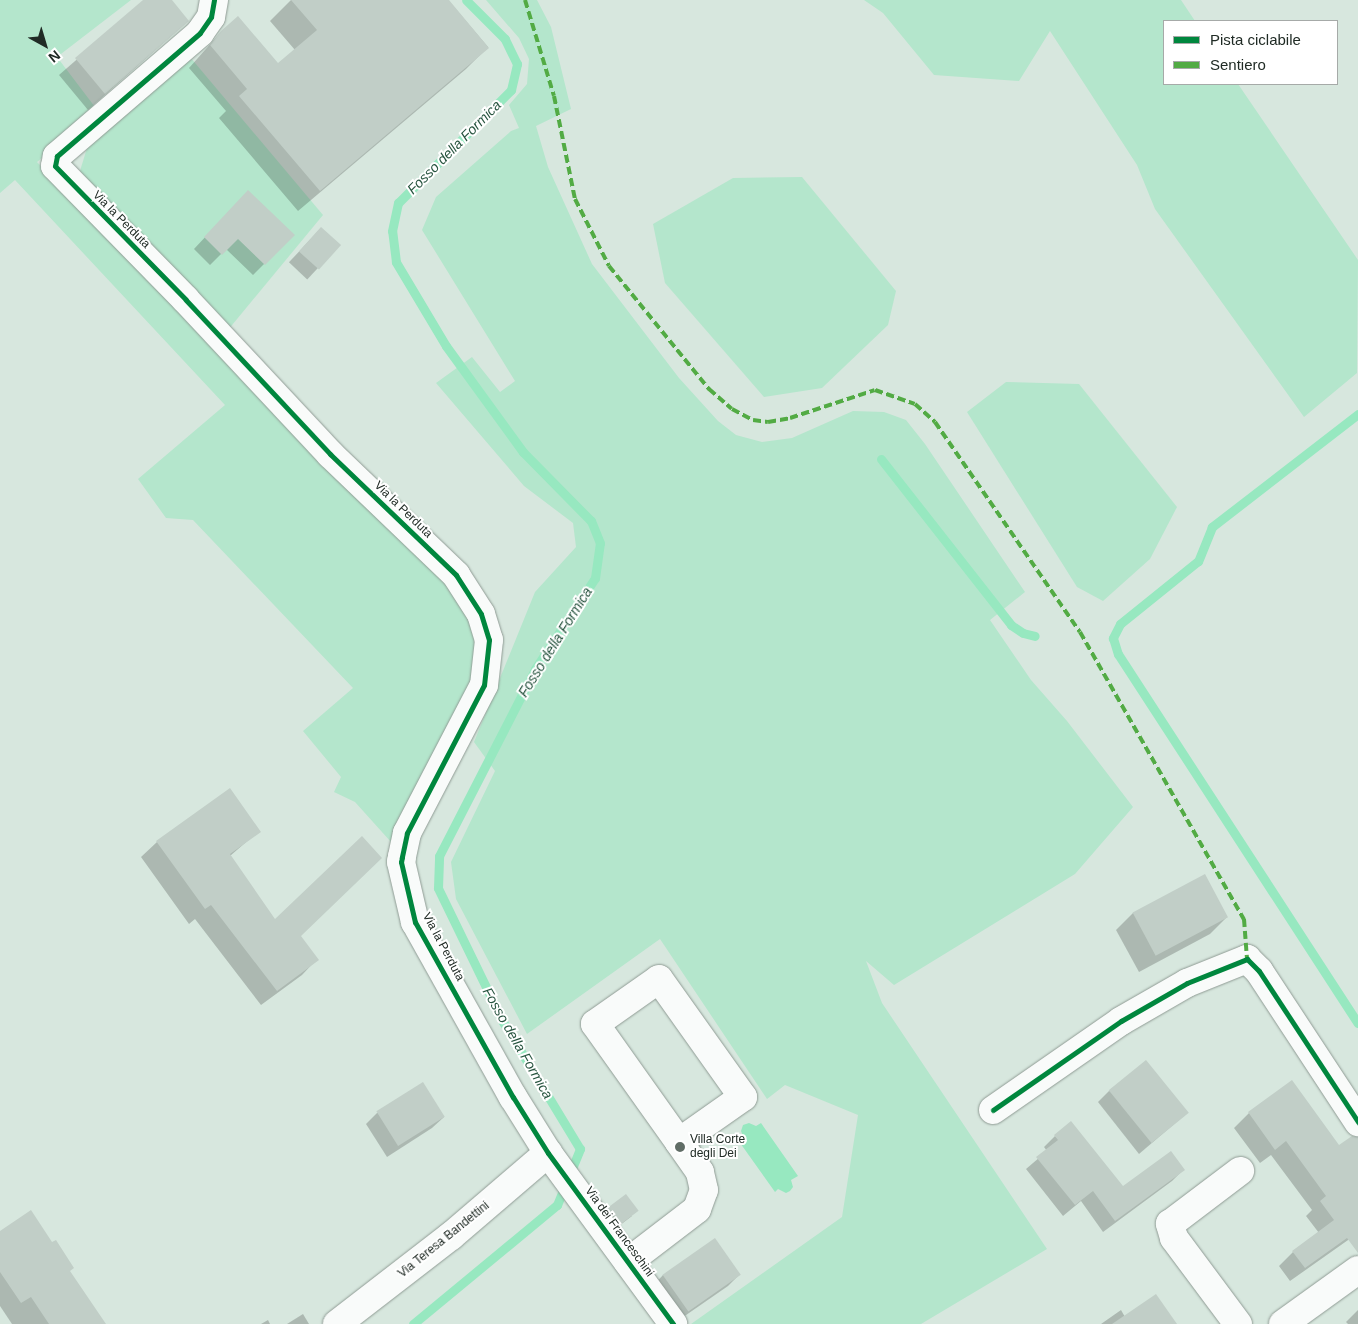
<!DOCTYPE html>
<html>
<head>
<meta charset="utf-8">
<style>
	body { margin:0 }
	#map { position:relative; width:1358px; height:1324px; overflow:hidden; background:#d7e7de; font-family:Arial,sans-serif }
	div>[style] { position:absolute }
	.green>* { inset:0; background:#b4e6cc }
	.water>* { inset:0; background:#97e8c0 }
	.shadow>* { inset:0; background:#0003; transform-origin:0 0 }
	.stream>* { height:9px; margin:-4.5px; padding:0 4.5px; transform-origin:4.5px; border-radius:4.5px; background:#97e8c0 }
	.building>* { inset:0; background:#c1cec7; transform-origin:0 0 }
	.roads { filter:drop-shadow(0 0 1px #8f9b94) drop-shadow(0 0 1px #8f9b94) }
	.minor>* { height:28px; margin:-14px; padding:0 14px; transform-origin:14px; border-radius:14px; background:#f9fbfa }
	.quiet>* { height:4px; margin-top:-2px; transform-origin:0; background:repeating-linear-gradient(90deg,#52ab44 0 8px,transparent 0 12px) }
	.cycleway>* { height:5px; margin:-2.5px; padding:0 2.5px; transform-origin:2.5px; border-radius:2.5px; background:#00873e }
	.dots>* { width:14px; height:14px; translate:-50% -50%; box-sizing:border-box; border:2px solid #fff; border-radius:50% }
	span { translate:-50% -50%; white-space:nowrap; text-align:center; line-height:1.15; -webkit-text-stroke:4px #fff; paint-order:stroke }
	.street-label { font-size:12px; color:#202b25 }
	.poi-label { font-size:12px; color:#202b25 }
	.left { translate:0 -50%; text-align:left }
	.water-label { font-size:14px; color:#27543f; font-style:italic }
	.legend { position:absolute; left:1163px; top:20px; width:175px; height:65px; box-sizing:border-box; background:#fff; border:1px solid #a6aaa8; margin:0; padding:6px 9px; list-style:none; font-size:15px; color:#202b25 }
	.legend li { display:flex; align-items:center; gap:10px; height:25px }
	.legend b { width:25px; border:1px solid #a6aaa8 }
	.north { position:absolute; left:20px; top:20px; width:50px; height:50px; -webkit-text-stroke:4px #fff; paint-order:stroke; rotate:141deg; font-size:14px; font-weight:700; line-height:20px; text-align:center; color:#202b25 }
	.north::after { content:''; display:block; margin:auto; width:18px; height:22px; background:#202b25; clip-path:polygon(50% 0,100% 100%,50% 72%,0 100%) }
</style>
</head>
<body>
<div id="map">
	<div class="green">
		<div style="clip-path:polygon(0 0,131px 0,57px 57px,98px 111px,37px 162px,459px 597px,474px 618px,479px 651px,465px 702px,391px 842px,355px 802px,334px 792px,341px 777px,303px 731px,353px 688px,193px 520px,166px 518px,138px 479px,225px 405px,15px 180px,0 193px)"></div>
		<div style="clip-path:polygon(486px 0,537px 0,551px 27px,571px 109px,536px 126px,548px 167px,592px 264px,679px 378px,718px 421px,736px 435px,762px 442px,792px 438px,853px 411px,884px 412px,906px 420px,925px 444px,1025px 592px,990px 620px,1031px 680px,1067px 721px,1133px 807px,1075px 874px,894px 985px,866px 961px,882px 1003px,1047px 1249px,921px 1324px,691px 1324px,842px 1217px,858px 1115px,785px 1085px,767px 1099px,660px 939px,527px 1034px,456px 899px,451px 862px,495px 771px,474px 742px,535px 592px,576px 547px,573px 523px,524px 486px,436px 383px,472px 357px,500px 392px,515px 381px,422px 230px,436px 197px,511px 131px,519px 128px,509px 105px,527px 84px,529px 59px,519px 38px)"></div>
		<div style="clip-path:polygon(864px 0,1181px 0,1195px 21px,1164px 21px,1164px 84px,1238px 84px,1358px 260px,1357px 373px,1304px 417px,1155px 209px,1137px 165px,1050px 31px,1019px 81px,934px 75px,883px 13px)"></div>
		<div style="clip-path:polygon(190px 57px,323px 215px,228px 330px,86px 185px,80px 171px,87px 148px)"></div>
		<div style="clip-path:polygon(802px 177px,896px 291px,888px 325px,822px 388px,764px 397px,665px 283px,653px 224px,733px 178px)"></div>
		<div style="clip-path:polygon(1006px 382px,1079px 384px,1177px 507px,1150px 559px,1103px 601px,1077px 587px,967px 412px)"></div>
	</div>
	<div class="water">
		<div style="clip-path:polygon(749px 1123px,756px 1126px,761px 1123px,798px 1176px,791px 1180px,793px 1187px,790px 1191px,786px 1193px,778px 1189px,775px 1192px,738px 1140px,743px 1136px,741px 1131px,743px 1125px)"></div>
	</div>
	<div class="shadow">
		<div style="clip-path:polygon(145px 0,170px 0,188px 21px,88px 110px,59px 75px)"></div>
		<div style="clip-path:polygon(291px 0,448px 0,488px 47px,466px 69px,298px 211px,219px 118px,226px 111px,189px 68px,221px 32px,278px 64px,295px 50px,270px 21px)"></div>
		<div style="clip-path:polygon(237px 203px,293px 235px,253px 275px,226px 249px,210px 265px,194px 249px)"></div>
		<div style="left:321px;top:228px;width:25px;height:47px;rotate:43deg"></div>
		<div style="clip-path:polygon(259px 831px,230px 856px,275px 921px,300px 936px,317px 959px,302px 975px,261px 1005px,195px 919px,189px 924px,141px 857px,157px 842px)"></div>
		<div style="clip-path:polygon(1133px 913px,1227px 917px,1210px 934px,1139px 972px,1116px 930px)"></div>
		<div style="clip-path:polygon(1292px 1082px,1339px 1147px,1358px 1150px,1358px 1233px,1290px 1281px,1279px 1266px,1293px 1252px,1319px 1233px,1306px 1216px,1312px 1210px,1271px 1155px,1260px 1163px,1234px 1128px,1249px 1113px)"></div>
		<div style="clip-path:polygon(1109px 1091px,1187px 1113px,1139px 1154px,1098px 1102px)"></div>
		<div style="clip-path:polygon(377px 1113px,444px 1117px,432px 1128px,387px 1157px,366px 1124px)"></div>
		<div style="clip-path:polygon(1055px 1136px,1123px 1188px,1183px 1170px,1172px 1181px,1103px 1232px,1081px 1201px,1063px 1216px,1026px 1169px,1047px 1151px,1044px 1147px)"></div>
		<div style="clip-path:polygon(609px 1209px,632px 1216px,615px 1229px,604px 1214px)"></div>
		<div style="clip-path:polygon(0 1232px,69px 1271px,104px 1324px,12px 1324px,0 1306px)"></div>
		<div style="clip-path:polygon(663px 1275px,739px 1275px,728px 1286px,676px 1322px,652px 1287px)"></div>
		<div style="clip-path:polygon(1121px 1310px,1125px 1317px,1176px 1324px,1101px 1324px)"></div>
		<div style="clip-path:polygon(1358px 1310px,1358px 1324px,1348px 1324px,1346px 1322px)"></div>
		<div style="clip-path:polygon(303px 1314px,309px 1324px,287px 1324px)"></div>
		<div style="clip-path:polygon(268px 1320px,270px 1324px,261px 1324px)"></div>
	</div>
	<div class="stream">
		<div style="left:1358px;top:414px;width:185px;rotate:142.3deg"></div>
		<div style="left:1212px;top:527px;width:37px;rotate:112deg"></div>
		<div style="left:1198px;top:561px;width:100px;rotate:141.1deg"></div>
		<div style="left:1120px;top:624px;width:16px;rotate:117deg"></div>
		<div style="left:1113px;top:638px;width:17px;rotate:73deg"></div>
		<div style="left:1118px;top:654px;width:440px;rotate:57deg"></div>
		<div style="left:881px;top:459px;width:211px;rotate:51.9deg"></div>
		<div style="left:1011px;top:625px;width:14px;rotate:34deg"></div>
		<div style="left:1023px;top:633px;width:12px;rotate:14deg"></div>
		<div style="left:413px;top:1324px;width:187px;rotate:-39.6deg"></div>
		<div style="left:557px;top:1205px;width:61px;rotate:-67.7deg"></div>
		<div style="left:580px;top:1149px;width:149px;rotate:-121.2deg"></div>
		<div style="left:503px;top:1022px;width:149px;rotate:-115.9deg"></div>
		<div style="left:438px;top:888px;width:32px;rotate:-88deg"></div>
		<div style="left:439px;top:856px;width:210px;rotate:-62.8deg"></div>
		<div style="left:535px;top:669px;width:109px;rotate:-56.6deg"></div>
		<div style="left:595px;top:578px;width:35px;rotate:-82deg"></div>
		<div style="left:600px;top:543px;width:24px;rotate:-112deg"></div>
		<div style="left:591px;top:521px;width:97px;rotate:-134.6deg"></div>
		<div style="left:523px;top:452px;width:131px;rotate:-126deg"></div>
		<div style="left:446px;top:346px;width:98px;rotate:-120.8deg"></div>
		<div style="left:396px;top:262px;width:31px;rotate:-97deg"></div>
		<div style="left:392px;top:231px;width:29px;rotate:-78deg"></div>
		<div style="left:398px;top:203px;width:160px;rotate:-45deg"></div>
		<div style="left:511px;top:90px;width:27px;rotate:-77deg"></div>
		<div style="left:517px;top:64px;width:28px;rotate:-116deg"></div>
		<div style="left:505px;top:39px;width:55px;rotate:-135deg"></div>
	</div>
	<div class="building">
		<div style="clip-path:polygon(143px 0,172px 0,189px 21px,105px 94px,75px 58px)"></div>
		<div style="clip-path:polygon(291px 0,449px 0,489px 48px,320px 191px,239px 96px,247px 89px,210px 45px,221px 31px,238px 16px,278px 63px,317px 30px)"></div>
		<div style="clip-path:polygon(248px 190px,295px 235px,265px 265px,238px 239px,222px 255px,204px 237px)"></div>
		<div style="left:321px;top:227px;width:27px;height:33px;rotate:42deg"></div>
		<div style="clip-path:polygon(230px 788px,261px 832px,230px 854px,275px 919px,362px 836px,382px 858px,301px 936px,319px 960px,277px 991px,211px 905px,205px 909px,156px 841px)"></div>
		<div style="left:1205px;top:874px;width:49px;height:82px;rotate:62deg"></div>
		<div style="left:1146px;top:1060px;width:68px;height:48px;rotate:51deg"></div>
		<div style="clip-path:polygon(1292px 1080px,1339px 1145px,1352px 1136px,1358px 1137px,1358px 1253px,1347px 1238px,1305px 1268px,1292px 1251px,1334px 1220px,1320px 1201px,1326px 1196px,1286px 1141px,1275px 1150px,1248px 1112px)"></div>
		<div style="left:423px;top:1082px;width:41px;height:55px;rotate:58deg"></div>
		<div style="clip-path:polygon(1071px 1121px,1123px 1186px,1171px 1151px,1185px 1170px,1115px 1221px,1093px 1191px,1075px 1205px,1036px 1157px,1058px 1140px,1054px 1135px)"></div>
		<div style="left:626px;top:1194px;width:21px;height:23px;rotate:53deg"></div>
		<div style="clip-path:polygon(31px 1210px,52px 1242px,56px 1240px,74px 1268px,70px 1271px,106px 1324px,49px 1324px,31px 1297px,21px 1303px,0 1272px,0 1231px)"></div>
		<div style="left:715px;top:1238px;width:45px;height:64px;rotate:55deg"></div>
		<div style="clip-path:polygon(1156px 1294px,1177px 1324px,1112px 1324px)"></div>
	</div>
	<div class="roads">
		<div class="minor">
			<div style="left:214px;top:0;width:17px;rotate:100deg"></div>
			<div style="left:211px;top:17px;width:19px;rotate:125deg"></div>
			<div style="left:200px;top:33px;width:189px;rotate:139.3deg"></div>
			<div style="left:57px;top:156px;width:10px;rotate:101deg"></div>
			<div style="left:55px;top:166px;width:187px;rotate:45.6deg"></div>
			<div style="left:186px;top:300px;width:211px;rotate:46.9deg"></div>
			<div style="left:330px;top:454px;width:175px;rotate:43.8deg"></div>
			<div style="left:456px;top:575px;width:46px;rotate:57.3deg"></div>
			<div style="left:481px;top:614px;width:27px;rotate:73deg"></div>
			<div style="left:489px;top:640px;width:45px;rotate:96.3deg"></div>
			<div style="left:484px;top:685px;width:167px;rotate:117.5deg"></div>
			<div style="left:407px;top:833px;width:25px;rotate:102deg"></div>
			<div style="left:402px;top:857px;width:5px;rotate:101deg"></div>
			<div style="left:401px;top:862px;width:62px;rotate:76.9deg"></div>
			<div style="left:415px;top:922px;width:201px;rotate:60.8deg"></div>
			<div style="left:513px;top:1097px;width:66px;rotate:58deg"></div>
			<div style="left:548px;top:1153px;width:212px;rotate:53.8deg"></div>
			<div style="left:993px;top:1110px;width:156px;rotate:-34.8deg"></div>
			<div style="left:1121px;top:1021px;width:76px;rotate:-29.9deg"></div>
			<div style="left:1187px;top:983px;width:65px;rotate:-21.8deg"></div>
			<div style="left:1247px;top:959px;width:17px;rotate:45deg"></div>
			<div style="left:1259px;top:971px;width:181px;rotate:56.7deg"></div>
			<div style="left:628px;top:1262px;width:87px;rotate:-37.5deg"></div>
			<div style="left:697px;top:1209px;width:20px;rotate:-70deg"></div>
			<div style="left:704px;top:1190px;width:18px;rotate:-103deg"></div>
			<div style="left:700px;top:1172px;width:37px;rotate:-125deg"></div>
			<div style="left:679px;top:1142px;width:145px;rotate:-125.4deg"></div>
			<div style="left:595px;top:1024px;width:78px;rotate:-35.1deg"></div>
			<div style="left:659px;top:979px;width:145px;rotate:54.6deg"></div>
			<div style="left:743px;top:1097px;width:78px;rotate:144.9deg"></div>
			<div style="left:337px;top:1324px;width:144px;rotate:-37.7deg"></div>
			<div style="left:451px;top:1236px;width:128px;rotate:-40.6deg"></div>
			<div style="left:1238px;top:1324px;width:107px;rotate:-126.7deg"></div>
			<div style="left:1174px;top:1238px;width:15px;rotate:-106deg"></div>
			<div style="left:1170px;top:1224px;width:88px;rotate:-37.1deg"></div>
			<div style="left:1283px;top:1324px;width:92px;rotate:-35.8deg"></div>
		</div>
	</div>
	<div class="quiet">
		<div style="left:525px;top:0;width:100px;rotate:73.2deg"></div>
		<div style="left:554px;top:96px;width:105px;rotate:78.5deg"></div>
		<div style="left:575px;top:199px;width:75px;rotate:63.1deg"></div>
		<div style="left:609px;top:266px;width:159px;rotate:50.9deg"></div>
		<div style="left:709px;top:389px;width:30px;rotate:41deg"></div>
		<div style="left:732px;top:409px;width:24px;rotate:28deg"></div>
		<div style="left:753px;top:420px;width:15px;rotate:8deg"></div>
		<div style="left:768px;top:422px;width:22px;rotate:-10deg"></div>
		<div style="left:790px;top:418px;width:89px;rotate:-18.2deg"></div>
		<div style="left:875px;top:390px;width:42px;rotate:19.3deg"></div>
		<div style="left:915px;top:404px;width:27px;rotate:42deg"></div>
		<div style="left:935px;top:422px;width:255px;rotate:55.4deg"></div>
		<div style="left:1080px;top:632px;width:331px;rotate:60.3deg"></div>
		<div style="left:1244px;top:919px;width:40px;rotate:85.7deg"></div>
	</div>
	<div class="cycleway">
		<div style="left:214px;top:0;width:17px;rotate:100deg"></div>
		<div style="left:211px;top:17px;width:19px;rotate:125deg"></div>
		<div style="left:200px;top:33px;width:189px;rotate:139.3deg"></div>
		<div style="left:57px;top:156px;width:10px;rotate:101deg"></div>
		<div style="left:55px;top:166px;width:187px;rotate:45.6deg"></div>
		<div style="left:186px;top:300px;width:211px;rotate:46.9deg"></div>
		<div style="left:330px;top:454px;width:175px;rotate:43.8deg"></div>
		<div style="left:456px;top:575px;width:46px;rotate:57.3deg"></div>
		<div style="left:481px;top:614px;width:27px;rotate:73deg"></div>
		<div style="left:489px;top:640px;width:45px;rotate:96.3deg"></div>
		<div style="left:484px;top:685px;width:167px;rotate:117.5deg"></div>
		<div style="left:407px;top:833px;width:25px;rotate:102deg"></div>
		<div style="left:402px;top:857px;width:5px;rotate:101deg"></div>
		<div style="left:401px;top:862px;width:62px;rotate:76.9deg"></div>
		<div style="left:415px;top:922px;width:201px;rotate:60.8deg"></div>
		<div style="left:513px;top:1097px;width:66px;rotate:58deg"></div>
		<div style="left:548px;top:1153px;width:212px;rotate:53.8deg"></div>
		<div style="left:993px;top:1110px;width:156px;rotate:-34.8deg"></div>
		<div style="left:1121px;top:1021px;width:76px;rotate:-29.9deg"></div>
		<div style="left:1187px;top:983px;width:65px;rotate:-21.8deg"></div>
		<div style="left:1247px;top:959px;width:17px;rotate:45deg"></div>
		<div style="left:1259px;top:971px;width:181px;rotate:56.7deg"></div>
	</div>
	<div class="dots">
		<div style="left:680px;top:1147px;background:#606d66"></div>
	</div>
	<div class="street-label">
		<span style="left:121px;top:220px;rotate:45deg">Via la Perduta</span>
		<span style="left:403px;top:510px;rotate:44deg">Via la Perduta</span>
		<span style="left:443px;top:947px;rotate:62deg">Via la Perduta</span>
		<span style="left:619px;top:1232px;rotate:54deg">Via dei Franceschini</span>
		<span style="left:444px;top:1240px;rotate:-39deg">Via Teresa Bandettini</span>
	</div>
	<div class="poi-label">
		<span class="left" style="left:690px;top:1147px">Villa Corte<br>degli Dei</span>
	</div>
	<div class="water-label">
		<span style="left:454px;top:147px;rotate:-45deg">Fosso della Formica</span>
		<span style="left:555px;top:642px;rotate:-58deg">Fosso della Formica</span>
		<span style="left:518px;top:1043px;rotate:60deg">Fosso della Formica</span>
	</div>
	<ul class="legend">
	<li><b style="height:6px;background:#00873e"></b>Pista ciclabile</li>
	<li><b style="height:6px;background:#52ab44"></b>Sentiero</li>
	</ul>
	<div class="north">N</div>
</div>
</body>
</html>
